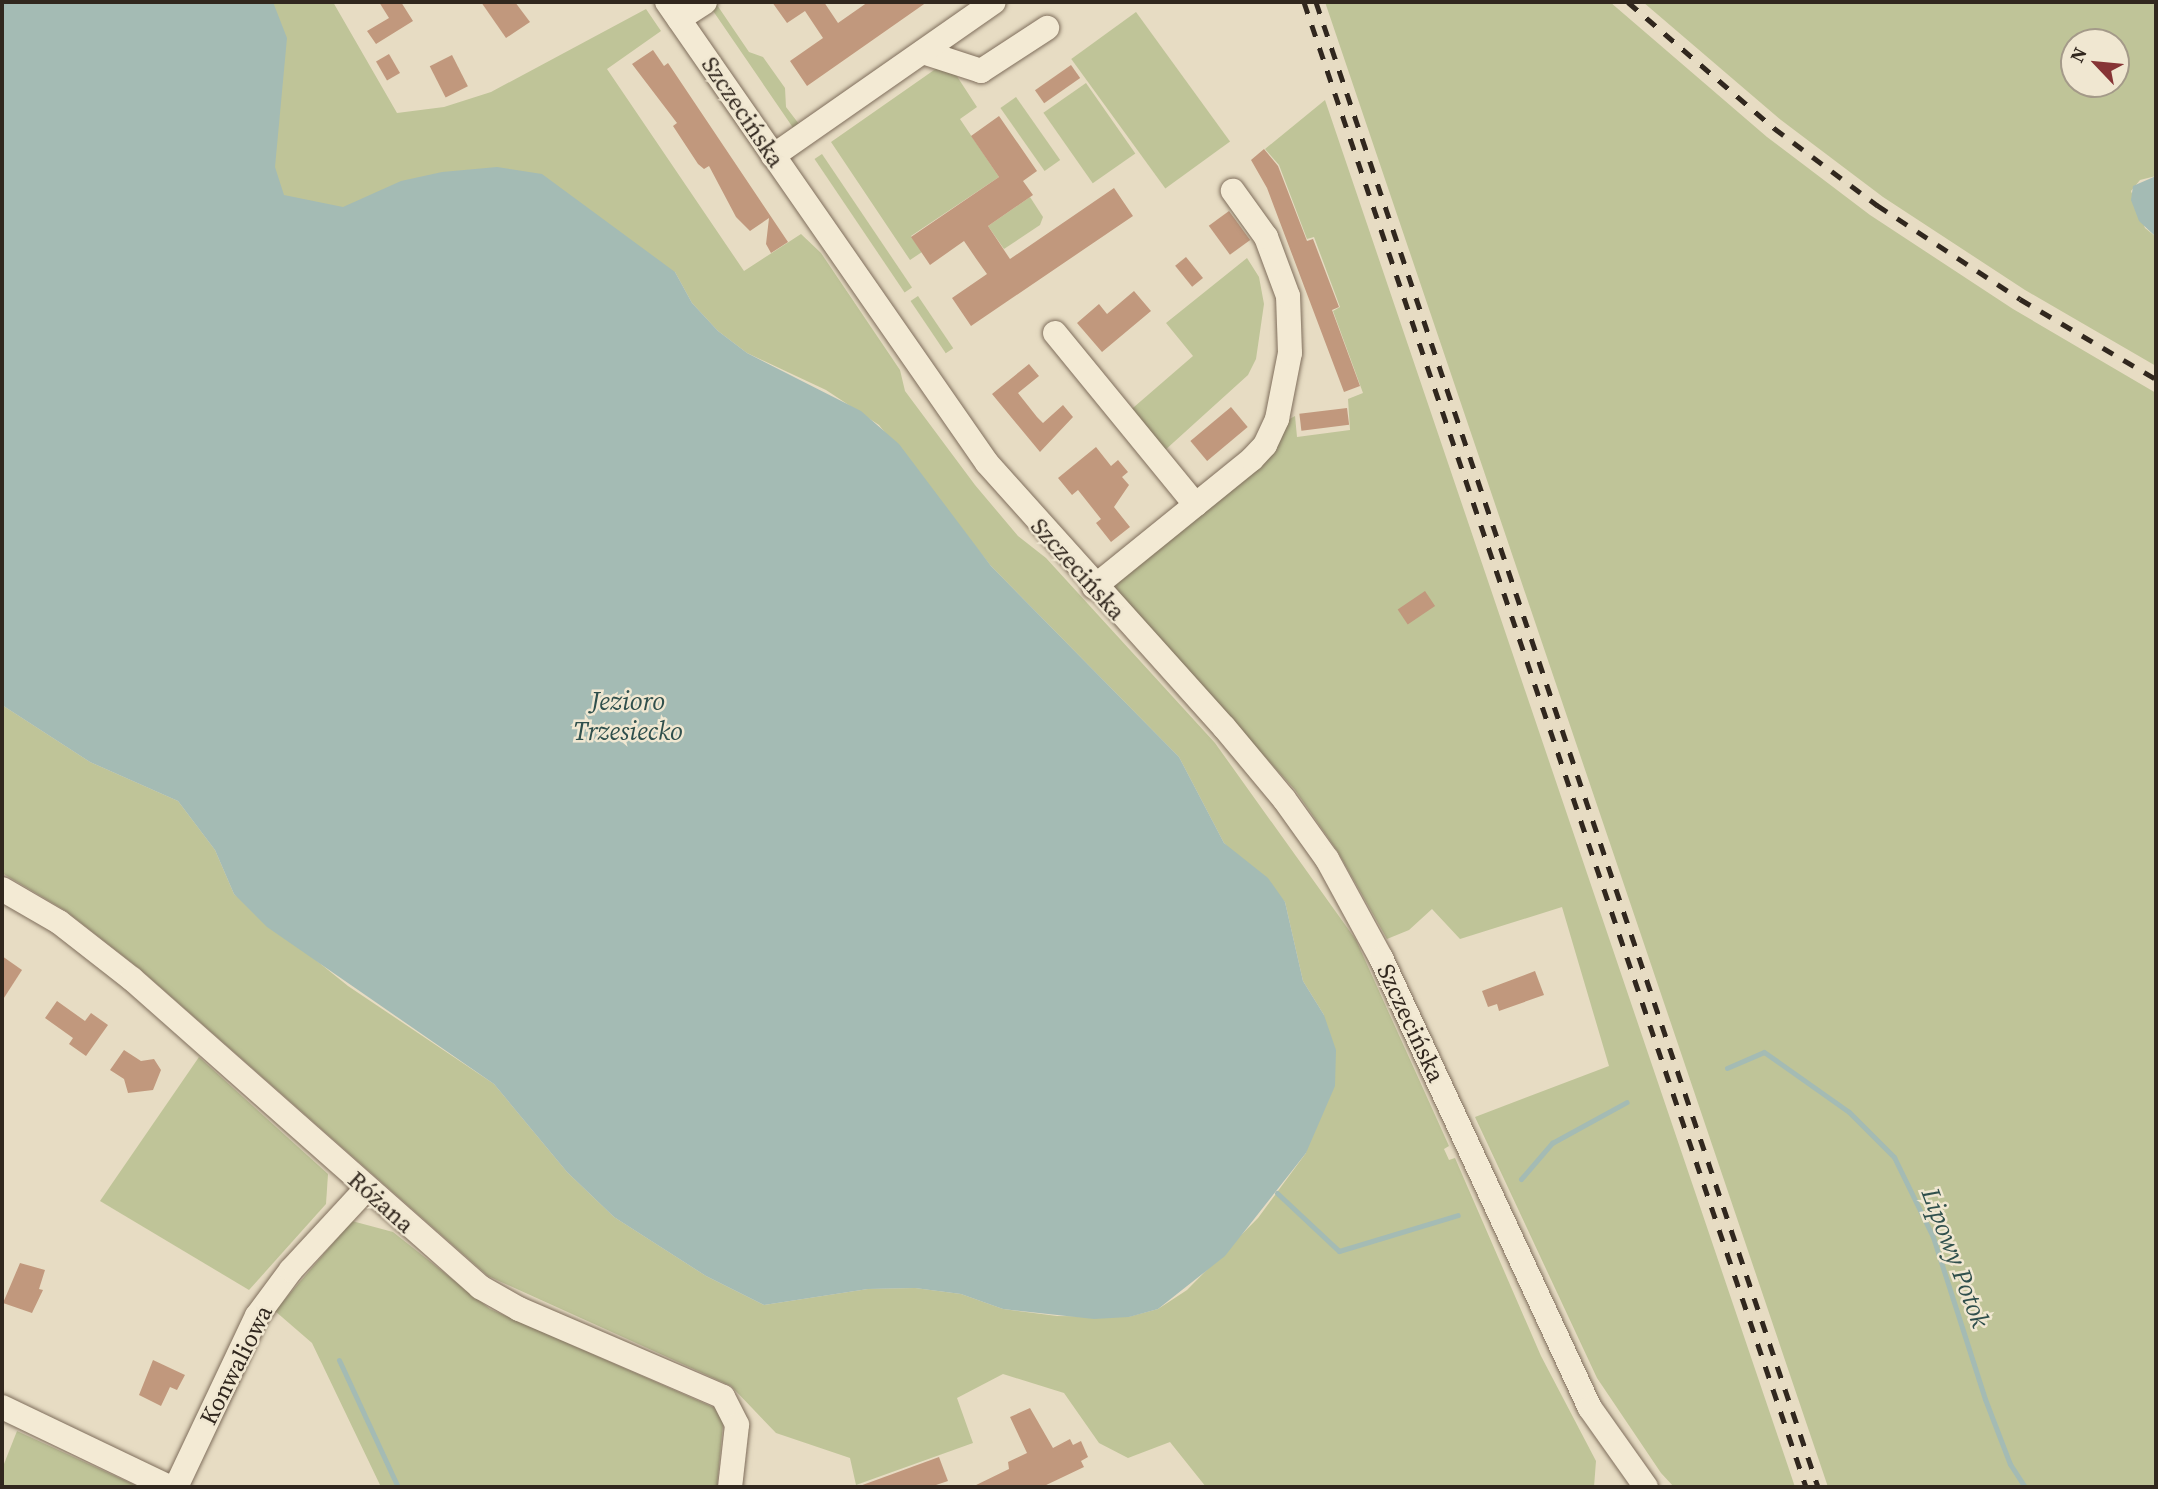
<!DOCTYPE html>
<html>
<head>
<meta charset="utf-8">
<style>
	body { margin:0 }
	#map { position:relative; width:2158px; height:1489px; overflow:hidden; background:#e7dcc3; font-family:"Source Serif 4",serif }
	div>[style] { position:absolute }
	.green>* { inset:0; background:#bfc498; transform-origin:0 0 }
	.water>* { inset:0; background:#a4bbb4 }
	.stream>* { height:5px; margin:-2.5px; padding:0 2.5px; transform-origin:2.5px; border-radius:2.5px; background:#a4bbb4 }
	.building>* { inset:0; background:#c1987d; transform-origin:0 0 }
	.roads { filter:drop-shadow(0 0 2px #7f6e5c) drop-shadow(0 0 2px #7f6e5c) }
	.minor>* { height:24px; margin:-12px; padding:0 12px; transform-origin:12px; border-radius:12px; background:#f3ead4 }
	.rail>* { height:5px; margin-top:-2.5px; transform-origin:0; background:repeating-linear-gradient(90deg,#31271e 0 12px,transparent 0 24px) }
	span { translate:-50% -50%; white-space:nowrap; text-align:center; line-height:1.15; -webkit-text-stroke:5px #f0e7d1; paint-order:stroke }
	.street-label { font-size:24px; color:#31271e }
	.water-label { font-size:26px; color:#2f4f4c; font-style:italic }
	.frame { position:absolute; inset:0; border:4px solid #31271e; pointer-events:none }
	.north { position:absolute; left:2060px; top:28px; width:70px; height:70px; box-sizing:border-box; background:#f0e7d1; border:2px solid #a49a89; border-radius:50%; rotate:296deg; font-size:19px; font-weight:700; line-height:28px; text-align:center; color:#31271e }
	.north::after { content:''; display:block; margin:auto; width:24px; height:32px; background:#863435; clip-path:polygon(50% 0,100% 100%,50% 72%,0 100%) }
</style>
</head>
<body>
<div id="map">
	<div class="green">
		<div style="clip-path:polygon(236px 2px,333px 2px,397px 113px,444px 107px,491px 92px,646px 9px,661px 31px,607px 69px,744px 271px,801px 234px,821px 253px,900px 370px,905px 391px,975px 485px,1018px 536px,1046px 558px,1215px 743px,1356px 940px,1449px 1146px,1444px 1149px,1449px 1160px,1455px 1158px,1541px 1356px,1596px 1461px,1594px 1487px,1206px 1487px,1170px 1442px,1128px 1458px,1099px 1443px,1064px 1393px,1003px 1374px,957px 1398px,973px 1443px,856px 1485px,850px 1458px,776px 1433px,731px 1386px,488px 1276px,140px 969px,66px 911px,2px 873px,2px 705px,90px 762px,178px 801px,215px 850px,234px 894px,348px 986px,494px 1084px,567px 1172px,614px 1217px,706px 1276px,764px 1305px,868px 1289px,915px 1288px,961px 1294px,1003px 1309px,1057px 1316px,1128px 1317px,1158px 1309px,1187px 1290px,1258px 1218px,1306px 1153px,1324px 1015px,1303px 981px,1285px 902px,1224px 843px,1179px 757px,991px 566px,879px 425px,826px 390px,747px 353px,718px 331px,692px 303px,675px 272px,292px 245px)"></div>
		<div style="clip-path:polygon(715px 2px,749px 52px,763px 57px,785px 88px,786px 107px,802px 128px,798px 135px,709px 5px)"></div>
		<div style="clip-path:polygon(1325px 2px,1610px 2px,1767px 137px,1870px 215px,2013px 309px,2156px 393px,2156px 1487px,1828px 1487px)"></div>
		<div style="clip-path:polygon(evenodd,1643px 2px,2156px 2px,2156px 176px,2140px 180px,2131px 191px,2145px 228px,2156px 237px,2156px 366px,2025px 290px,1883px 197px,1781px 120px,1643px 2px,2074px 42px,2116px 42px,2116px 84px,2074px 84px,2074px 42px)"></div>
		<div style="left:1136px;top:12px;width:160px;height:80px;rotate:54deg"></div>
		<div style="clip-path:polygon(947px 61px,977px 107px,960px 119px,999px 177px,911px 236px,922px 252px,910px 260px,831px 142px)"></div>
		<div style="left:1086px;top:83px;width:86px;height:52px;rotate:55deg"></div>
		<div style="left:1016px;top:97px;width:77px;height:19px;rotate:55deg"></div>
		<div style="clip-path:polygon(1325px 100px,1795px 1487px,1674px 1487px,1661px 1473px,1597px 1378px,1475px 1117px,1609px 1066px,1562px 907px,1460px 939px,1432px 909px,1409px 930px,1387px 939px,1338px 852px,1295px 790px,1113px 588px,1282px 423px,1295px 416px,1297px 437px,1350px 430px,1348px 399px,1363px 393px,1333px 311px,1340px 307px,1314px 237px,1307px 239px,1279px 165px,1265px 149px)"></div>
		<div style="left:822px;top:154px;width:161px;height:9px;rotate:56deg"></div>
		<div style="clip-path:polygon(1030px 197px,1043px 217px,1040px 225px,1004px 249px,988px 226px)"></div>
		<div style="clip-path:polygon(1247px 258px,1259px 277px,1264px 304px,1256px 359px,1248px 375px,1153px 461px,1119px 420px,1193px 356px,1166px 323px)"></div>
		<div style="left:918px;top:296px;width:63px;height:9px;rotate:56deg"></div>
		<div style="clip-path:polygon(199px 1057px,328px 1174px,326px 1204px,249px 1290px,100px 1201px)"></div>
		<div style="clip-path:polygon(352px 1221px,393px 1232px,490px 1309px,715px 1408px,723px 1424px,717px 1487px,381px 1487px,312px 1343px,275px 1311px)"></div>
		<div style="clip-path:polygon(17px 1431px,139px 1487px,2px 1487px,2px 1469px)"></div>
	</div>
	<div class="water">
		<div style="clip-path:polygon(2px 2px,273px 2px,287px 38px,275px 167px,284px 195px,343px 207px,401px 181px,442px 172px,497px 167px,542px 174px,675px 272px,692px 303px,718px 331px,747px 353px,861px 411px,899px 444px,991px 566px,1179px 757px,1224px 843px,1268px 878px,1285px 902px,1303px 981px,1324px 1015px,1336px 1050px,1335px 1086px,1306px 1153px,1225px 1256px,1158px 1309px,1129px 1317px,1094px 1319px,1003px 1309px,961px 1294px,915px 1288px,868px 1289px,764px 1305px,706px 1276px,614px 1217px,567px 1172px,494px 1084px,267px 927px,234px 894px,215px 850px,178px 801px,90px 762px,2px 705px)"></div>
		<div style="clip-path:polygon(2156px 176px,2156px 237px,2139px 221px,2131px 200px,2133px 186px)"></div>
	</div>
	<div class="stream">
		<div style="left:1727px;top:1068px;width:40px;rotate:-23.4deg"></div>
		<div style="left:1764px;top:1052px;width:104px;rotate:35.2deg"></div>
		<div style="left:1849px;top:1112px;width:64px;rotate:45deg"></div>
		<div style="left:1894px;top:1157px;width:89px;rotate:64deg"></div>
		<div style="left:1933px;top:1237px;width:170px;rotate:72.2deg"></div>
		<div style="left:1985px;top:1399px;width:70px;rotate:69deg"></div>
		<div style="left:2010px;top:1464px;width:27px;rotate:57deg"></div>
		<div style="left:1521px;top:1179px;width:48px;rotate:-49.3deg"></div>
		<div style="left:1552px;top:1143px;width:85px;rotate:-28.7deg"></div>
		<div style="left:1277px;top:1193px;width:85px;rotate:43.1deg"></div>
		<div style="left:1339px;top:1251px;width:124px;rotate:-16.8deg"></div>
		<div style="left:339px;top:1360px;width:140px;rotate:65.1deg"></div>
	</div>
	<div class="building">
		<div style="clip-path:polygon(379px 2px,401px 2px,413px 21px,376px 44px,367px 31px,389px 18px)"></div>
		<div style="clip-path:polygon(481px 2px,515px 2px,530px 22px,506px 38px)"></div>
		<div style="clip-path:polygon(772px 2px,824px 2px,838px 23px,868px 2px,927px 2px,807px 86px,790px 61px,823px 38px,805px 11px,787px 23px)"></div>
		<div style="clip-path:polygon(653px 50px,664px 66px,668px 63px,788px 242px,771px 253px,766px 244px,769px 218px,750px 231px,736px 217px,709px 166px,704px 169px,698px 164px,673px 126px,677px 123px,632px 64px)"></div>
		<div style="left:389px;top:54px;width:22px;height:15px;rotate:60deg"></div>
		<div style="left:452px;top:55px;width:35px;height:25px;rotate:63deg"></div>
		<div style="left:1071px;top:65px;width:16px;height:44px;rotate:55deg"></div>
		<div style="clip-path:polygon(999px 116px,1037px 171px,1023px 181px,1033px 195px,988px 226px,1010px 259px,1114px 188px,1133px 216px,971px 326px,952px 298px,987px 274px,977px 260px,964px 241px,930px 265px,911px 237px,999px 177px,971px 136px)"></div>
		<div style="clip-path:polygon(1264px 149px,1278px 166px,1307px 241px,1313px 239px,1339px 307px,1332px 310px,1360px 386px,1344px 392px,1267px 188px,1251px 160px)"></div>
		<div style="left:1229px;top:211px;width:36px;height:25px;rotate:54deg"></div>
		<div style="left:1186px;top:257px;width:27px;height:14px;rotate:51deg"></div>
		<div style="clip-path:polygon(1134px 291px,1151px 311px,1102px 352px,1077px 323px,1099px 304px,1107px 314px)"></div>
		<div style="clip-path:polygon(1029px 364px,1039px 376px,1018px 393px,1037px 417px,1043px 423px,1063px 405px,1073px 417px,1040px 452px,992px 394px)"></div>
		<div style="left:1231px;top:407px;width:26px;height:53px;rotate:50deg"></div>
		<div style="left:1347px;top:408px;width:17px;height:48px;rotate:83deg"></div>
		<div style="clip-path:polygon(1096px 447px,1111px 466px,1118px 460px,1128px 472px,1122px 477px,1129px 485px,1114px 507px,1130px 527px,1111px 542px,1096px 523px,1101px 519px,1078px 490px,1072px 495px,1058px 478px)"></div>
		<div style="left:1425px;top:591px;width:18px;height:33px;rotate:56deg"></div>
		<div style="clip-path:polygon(2px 956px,22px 970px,2px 1001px)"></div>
		<div style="clip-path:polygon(1535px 971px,1544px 995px,1499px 1011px,1497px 1004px,1488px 1007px,1482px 991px)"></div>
		<div style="clip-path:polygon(57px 1001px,85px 1021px,91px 1013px,108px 1025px,86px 1056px,69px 1044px,73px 1038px,45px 1018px)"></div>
		<div style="clip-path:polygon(124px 1050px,141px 1061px,154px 1059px,161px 1070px,153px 1090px,128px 1093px,124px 1079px,110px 1070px)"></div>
		<div style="clip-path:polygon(20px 1263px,45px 1270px,39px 1289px,43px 1290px,32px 1313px,3px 1303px)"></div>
		<div style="clip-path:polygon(153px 1360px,185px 1375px,177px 1390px,170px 1387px,161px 1406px,139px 1395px)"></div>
		<div style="clip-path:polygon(1030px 1408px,1053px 1448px,1070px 1439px,1073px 1445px,1081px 1441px,1088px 1457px,1081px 1461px,1084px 1467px,1042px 1487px,972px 1487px,1009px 1469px,1008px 1462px,1027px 1453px,1010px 1417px)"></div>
		<div style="clip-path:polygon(939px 1457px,948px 1481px,930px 1487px,857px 1487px)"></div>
	</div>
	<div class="roads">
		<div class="minor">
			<div style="left:667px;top:2px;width:561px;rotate:55.23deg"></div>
			<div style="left:987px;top:463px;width:355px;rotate:48.1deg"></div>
			<div style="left:1224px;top:727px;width:94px;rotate:50.2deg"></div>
			<div style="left:1284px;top:799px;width:74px;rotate:54.4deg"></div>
			<div style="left:1327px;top:859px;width:113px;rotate:61.4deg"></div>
			<div style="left:1381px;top:958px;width:496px;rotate:65.1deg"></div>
			<div style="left:1590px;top:1408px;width:97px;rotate:54.7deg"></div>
			<div style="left:679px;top:19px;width:31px;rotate:-33deg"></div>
			<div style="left:923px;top:52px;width:61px;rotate:18.1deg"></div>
			<div style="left:981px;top:71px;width:79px;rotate:-33.1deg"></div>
			<div style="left:773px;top:156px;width:269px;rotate:-34.9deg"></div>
			<div style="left:1055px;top:333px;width:222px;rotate:50.7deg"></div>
			<div style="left:1094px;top:587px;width:203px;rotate:-39deg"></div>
			<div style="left:1252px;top:459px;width:19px;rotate:-47deg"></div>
			<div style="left:1265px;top:445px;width:29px;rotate:-65deg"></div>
			<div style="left:1277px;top:419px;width:67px;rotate:-78.9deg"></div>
			<div style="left:1290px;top:353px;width:57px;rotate:-92deg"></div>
			<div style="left:1288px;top:296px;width:63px;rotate:-110.4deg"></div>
			<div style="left:1266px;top:237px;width:57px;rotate:-125.7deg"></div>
			<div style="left:2px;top:889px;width:66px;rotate:30.1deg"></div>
			<div style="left:59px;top:922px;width:93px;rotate:38deg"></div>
			<div style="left:132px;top:979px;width:465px;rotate:41.5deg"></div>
			<div style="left:480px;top:1287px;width:45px;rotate:29.4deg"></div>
			<div style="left:519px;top:1309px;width:222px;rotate:23.3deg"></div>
			<div style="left:723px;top:1397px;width:31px;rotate:63deg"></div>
			<div style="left:737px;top:1425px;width:62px;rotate:96.4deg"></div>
			<div style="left:2px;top:1407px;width:185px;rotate:25.6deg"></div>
			<div style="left:176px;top:1487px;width:189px;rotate:-64.7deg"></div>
			<div style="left:257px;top:1316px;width:57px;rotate:-53.5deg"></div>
			<div style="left:291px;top:1270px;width:110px;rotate:-47.2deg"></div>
		</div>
	</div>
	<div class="rail">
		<div style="left:1304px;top:2px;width:1568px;rotate:71.32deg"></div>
		<div style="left:1316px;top:2px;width:1568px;rotate:71.32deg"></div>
		<div style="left:1628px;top:2px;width:193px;rotate:40.8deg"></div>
		<div style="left:1774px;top:128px;width:129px;rotate:36.8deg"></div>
		<div style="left:1877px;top:205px;width:171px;rotate:33.3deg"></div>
		<div style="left:2020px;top:299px;width:158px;rotate:30.5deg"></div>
	</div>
	<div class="street-label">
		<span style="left:743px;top:112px;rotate:56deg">Szczecińska</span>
		<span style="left:1078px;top:569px;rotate:48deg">Szczecińska</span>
		<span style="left:1411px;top:1023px;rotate:65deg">Szczecińska</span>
		<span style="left:381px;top:1202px;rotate:42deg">Różana</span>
		<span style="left:236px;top:1365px;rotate:-63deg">Konwaliowa</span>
	</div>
	<div class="water-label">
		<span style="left:628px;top:717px">Jezioro<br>Trzesiecko</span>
		<span style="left:1955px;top:1258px;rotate:69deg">Lipowy Potok</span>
	</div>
	<div class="frame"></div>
	<div class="north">N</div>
</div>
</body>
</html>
